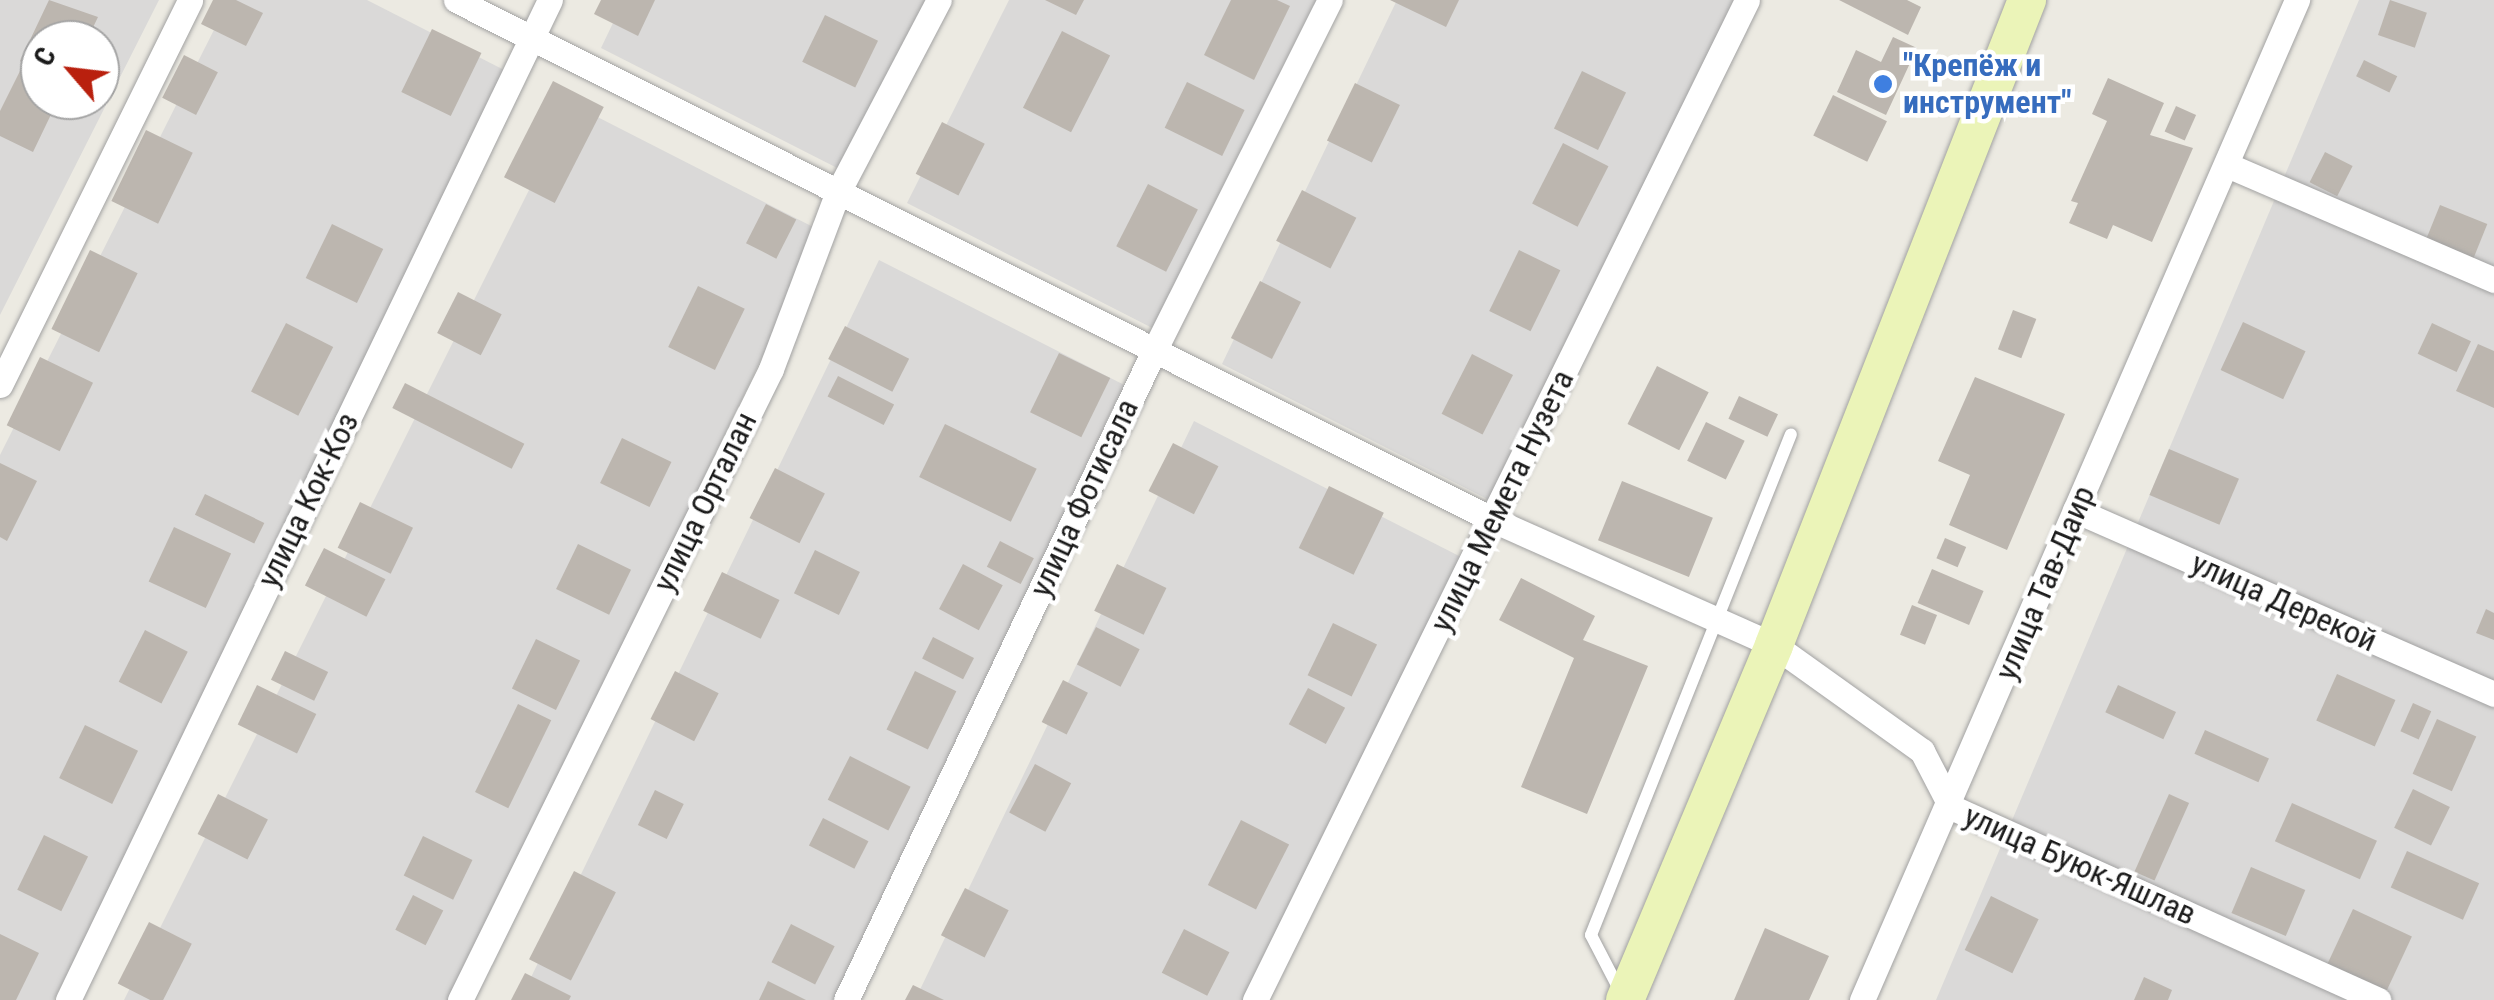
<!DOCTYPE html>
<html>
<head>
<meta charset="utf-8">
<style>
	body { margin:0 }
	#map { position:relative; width:2494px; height:1000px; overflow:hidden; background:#eceae2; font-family:"Roboto Condensed",sans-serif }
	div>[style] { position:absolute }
	.residential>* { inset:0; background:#dad9d8 }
	.building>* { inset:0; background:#bcb6af; transform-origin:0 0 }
	.roads { filter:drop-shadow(0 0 2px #a2a2a2) drop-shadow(0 0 2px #a2a2a2) }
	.lane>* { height:12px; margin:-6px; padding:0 6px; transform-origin:6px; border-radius:6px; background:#fff }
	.street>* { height:25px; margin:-12.5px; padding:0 12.5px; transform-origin:12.5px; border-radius:12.5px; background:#fff }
	.secondary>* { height:38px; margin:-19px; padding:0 19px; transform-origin:19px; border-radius:19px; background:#ebf4b8 }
	.dots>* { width:28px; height:28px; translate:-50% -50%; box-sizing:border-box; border:5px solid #fff; border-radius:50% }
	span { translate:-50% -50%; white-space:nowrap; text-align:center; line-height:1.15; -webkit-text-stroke:9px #fff; paint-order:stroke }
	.shop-label { font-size:32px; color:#366cbe; font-weight:700 }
	.left { translate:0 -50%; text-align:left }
	.street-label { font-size:32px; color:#1b1b1b }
	.north { position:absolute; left:20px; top:20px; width:100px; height:100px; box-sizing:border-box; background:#fff; border:2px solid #a4a4a4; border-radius:50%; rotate:298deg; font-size:28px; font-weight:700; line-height:40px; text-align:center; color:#1b1b1b }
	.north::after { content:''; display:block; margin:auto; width:35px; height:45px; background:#b9200e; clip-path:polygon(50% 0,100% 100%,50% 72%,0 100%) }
</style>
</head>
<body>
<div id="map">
	<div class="residential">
		<div style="clip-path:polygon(evenodd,0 0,159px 0,0 315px,0 0,40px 40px,100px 40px,100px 100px,40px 100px,40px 40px)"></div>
		<div style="clip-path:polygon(229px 0,367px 0,516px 76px,54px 1000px,0 1000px,0 455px)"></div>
		<div style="clip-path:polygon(624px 0,938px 0,851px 175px,601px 48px)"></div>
		<div style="clip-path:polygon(1009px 0,1327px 0,1166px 335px,907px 203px)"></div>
		<div style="clip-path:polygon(1397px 0,1741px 0,1493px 502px,1222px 364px)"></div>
		<div style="clip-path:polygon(2359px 0,2494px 0,2494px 1000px,1936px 1000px)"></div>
		<div style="clip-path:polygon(572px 104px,823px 232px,450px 1000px,124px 1000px)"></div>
		<div style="clip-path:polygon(879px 260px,1138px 392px,845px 1000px,520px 1000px)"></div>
		<div style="clip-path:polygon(1194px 421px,1465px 559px,1251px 1000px,915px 1000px)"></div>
	</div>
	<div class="building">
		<div style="clip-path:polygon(49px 0,98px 17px,87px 40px,40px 40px,40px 71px,20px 61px)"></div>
		<div style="clip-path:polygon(213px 0,236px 0,263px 13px,246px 46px,201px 24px)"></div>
		<div style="clip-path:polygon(601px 0,655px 0,638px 36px,594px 14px)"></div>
		<div style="clip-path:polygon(1045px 0,1084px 0,1076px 15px)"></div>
		<div style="clip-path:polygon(1231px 0,1277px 0,1290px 6px,1254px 80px,1204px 55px)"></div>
		<div style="clip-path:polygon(1390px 0,1459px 0,1446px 27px)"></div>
		<div style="clip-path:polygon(1839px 0,1907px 0,1921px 7px,1908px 35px)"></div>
		<div style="left:2390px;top:0;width:39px;height:37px;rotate:19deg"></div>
		<div style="left:825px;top:15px;width:59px;height:52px;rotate:26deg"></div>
		<div style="left:432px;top:29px;width:55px;height:70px;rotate:26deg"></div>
		<div style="left:1062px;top:31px;width:54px;height:86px;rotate:27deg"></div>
		<div style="clip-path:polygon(1893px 37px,1917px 48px,1886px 115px,1837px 92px,1856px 50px,1881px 62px)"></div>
		<div style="left:184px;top:55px;width:38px;height:48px;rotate:27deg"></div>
		<div style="left:2364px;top:60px;width:37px;height:18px;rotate:26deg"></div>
		<div style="clip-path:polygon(20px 71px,40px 82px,40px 100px,58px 100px,33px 152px,0 136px,0 111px)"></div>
		<div style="left:1582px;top:71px;width:49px;height:64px;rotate:26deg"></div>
		<div style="clip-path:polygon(2108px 78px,2164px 103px,2150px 135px,2193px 148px,2152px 242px,2113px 225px,2107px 239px,2069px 223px,2078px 203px,2071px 201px,2107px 121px,2092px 114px)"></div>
		<div style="left:553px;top:81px;width:57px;height:108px;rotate:27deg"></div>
		<div style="left:1187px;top:82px;width:64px;height:51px;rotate:26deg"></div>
		<div style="left:1355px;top:83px;width:50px;height:64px;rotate:26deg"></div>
		<div style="left:1833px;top:95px;width:60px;height:45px;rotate:26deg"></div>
		<div style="left:2176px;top:106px;width:22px;height:28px;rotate:24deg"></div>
		<div style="left:942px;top:122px;width:48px;height:58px;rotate:27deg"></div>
		<div style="left:146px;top:130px;width:52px;height:79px;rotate:26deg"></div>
		<div style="left:1563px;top:143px;width:51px;height:68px;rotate:27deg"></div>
		<div style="left:2325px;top:152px;width:31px;height:34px;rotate:27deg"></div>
		<div style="left:1148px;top:184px;width:56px;height:70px;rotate:27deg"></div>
		<div style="left:1302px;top:190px;width:61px;height:57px;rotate:27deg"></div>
		<div style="left:766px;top:204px;width:34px;height:44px;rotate:27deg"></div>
		<div style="left:2440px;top:205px;width:51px;height:38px;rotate:22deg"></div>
		<div style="left:332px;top:224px;width:57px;height:60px;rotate:26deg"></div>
		<div style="left:90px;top:250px;width:53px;height:88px;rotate:26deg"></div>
		<div style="left:1519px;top:250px;width:46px;height:68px;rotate:26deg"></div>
		<div style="left:1260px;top:281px;width:46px;height:64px;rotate:27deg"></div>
		<div style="left:698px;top:286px;width:52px;height:68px;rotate:26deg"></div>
		<div style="left:458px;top:292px;width:49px;height:46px;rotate:27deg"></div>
		<div style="left:2013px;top:310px;width:25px;height:42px;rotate:21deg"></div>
		<div style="left:2243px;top:322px;width:69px;height:53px;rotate:25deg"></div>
		<div style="left:286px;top:323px;width:53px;height:77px;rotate:27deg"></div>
		<div style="left:2432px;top:323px;width:43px;height:34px;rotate:25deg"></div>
		<div style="left:845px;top:326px;width:72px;height:37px;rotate:27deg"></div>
		<div style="clip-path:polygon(2478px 344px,2494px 351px,2494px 408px,2456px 391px)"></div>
		<div style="left:1059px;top:353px;width:57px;height:66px;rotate:26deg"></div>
		<div style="left:1472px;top:354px;width:46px;height:67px;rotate:27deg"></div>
		<div style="left:40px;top:357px;width:59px;height:76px;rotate:26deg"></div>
		<div style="left:1657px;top:366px;width:58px;height:65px;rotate:27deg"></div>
		<div style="left:838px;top:376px;width:63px;height:23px;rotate:27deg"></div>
		<div style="clip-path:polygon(1975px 377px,2065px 414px,2007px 550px,1949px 525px,1970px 475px,1938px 461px)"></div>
		<div style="left:405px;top:383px;width:134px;height:28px;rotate:27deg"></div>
		<div style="left:1739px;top:396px;width:43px;height:25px;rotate:25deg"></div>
		<div style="left:1706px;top:422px;width:43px;height:43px;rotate:26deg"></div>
		<div style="left:945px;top:424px;width:102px;height:59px;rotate:26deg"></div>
		<div style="left:622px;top:438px;width:55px;height:50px;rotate:26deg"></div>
		<div style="left:1173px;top:443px;width:51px;height:54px;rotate:27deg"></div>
		<div style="left:2169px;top:449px;width:76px;height:50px;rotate:23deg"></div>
		<div style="clip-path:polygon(0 463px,37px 481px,7px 541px,0 537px)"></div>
		<div style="left:775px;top:468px;width:56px;height:56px;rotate:27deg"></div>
		<div style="left:1622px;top:481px;width:98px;height:64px;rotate:22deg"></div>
		<div style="left:1329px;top:486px;width:61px;height:69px;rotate:26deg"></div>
		<div style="left:205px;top:494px;width:66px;height:23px;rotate:26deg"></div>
		<div style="left:360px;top:502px;width:59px;height:51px;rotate:26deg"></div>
		<div style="left:174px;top:527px;width:63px;height:60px;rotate:25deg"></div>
		<div style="left:1945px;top:538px;width:23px;height:22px;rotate:23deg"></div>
		<div style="left:1000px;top:541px;width:38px;height:29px;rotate:27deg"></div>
		<div style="left:578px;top:544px;width:59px;height:50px;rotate:26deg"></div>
		<div style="left:324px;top:548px;width:69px;height:42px;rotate:27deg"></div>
		<div style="left:815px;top:550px;width:50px;height:48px;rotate:26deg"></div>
		<div style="left:963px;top:564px;width:45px;height:51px;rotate:28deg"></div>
		<div style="left:1117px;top:564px;width:55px;height:52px;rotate:26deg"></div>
		<div style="left:1932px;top:569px;width:56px;height:37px;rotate:23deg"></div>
		<div style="left:722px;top:572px;width:64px;height:43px;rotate:26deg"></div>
		<div style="clip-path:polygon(1521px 578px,1595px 616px,1583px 640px,1648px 666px,1587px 814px,1521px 787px,1574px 658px,1499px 620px)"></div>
		<div style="left:1912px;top:605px;width:27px;height:32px;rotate:22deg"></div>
		<div style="clip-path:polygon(2486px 609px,2494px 613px,2494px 640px,2476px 633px)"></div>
		<div style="left:1333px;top:623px;width:49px;height:58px;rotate:26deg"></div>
		<div style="left:1096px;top:627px;width:49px;height:42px;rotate:27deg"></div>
		<div style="left:145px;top:630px;width:48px;height:58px;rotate:27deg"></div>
		<div style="left:933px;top:637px;width:46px;height:24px;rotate:27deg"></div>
		<div style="left:536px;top:639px;width:49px;height:55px;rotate:26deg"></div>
		<div style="left:285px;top:651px;width:48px;height:32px;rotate:26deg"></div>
		<div style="left:675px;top:671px;width:49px;height:54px;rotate:27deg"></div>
		<div style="left:915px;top:671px;width:46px;height:65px;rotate:26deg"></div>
		<div style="left:2337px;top:674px;width:64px;height:51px;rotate:24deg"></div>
		<div style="left:1063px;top:680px;width:28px;height:47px;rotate:27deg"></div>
		<div style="left:257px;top:685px;width:66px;height:44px;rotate:26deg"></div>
		<div style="left:2118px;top:685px;width:64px;height:30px;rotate:25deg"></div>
		<div style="left:1308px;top:688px;width:42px;height:41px;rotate:28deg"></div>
		<div style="left:2413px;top:703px;width:20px;height:31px;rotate:24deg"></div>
		<div style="left:518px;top:704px;width:37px;height:98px;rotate:26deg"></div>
		<div style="left:2437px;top:719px;width:43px;height:60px;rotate:24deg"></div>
		<div style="left:85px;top:725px;width:59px;height:59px;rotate:26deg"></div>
		<div style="left:2205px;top:730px;width:70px;height:26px;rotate:24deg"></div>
		<div style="left:850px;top:756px;width:68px;height:49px;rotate:27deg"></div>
		<div style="left:1035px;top:764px;width:41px;height:55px;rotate:28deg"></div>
		<div style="left:2413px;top:789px;width:41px;height:43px;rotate:26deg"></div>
		<div style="left:655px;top:790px;width:32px;height:39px;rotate:26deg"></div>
		<div style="left:218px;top:794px;width:56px;height:45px;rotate:27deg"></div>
		<div style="left:2169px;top:794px;width:22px;height:85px;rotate:24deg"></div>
		<div style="left:2292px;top:803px;width:93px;height:42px;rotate:24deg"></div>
		<div style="left:823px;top:818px;width:51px;height:31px;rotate:27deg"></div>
		<div style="left:1241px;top:820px;width:54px;height:73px;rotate:27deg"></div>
		<div style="left:44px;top:835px;width:49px;height:61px;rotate:26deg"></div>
		<div style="left:423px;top:836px;width:55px;height:44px;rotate:26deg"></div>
		<div style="left:2407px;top:851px;width:79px;height:40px;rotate:24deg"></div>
		<div style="left:2251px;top:867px;width:59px;height:50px;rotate:23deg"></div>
		<div style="left:574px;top:871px;width:47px;height:99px;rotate:27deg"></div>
		<div style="left:965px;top:888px;width:49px;height:53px;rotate:27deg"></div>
		<div style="left:413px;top:895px;width:34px;height:39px;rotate:27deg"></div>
		<div style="left:1991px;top:896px;width:53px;height:60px;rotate:26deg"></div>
		<div style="left:2353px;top:909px;width:65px;height:62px;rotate:25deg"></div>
		<div style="left:149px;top:922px;width:48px;height:69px;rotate:27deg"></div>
		<div style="left:791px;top:924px;width:49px;height:43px;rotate:27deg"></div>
		<div style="clip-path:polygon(1765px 928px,1829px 956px,1809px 1000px,1734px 1000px)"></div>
		<div style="left:1184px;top:929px;width:51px;height:49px;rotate:27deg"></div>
		<div style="clip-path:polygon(0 934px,39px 953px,16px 1000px,0 1000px)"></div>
		<div style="clip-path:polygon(525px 973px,571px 996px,569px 1000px,511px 1000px)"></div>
		<div style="clip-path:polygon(2144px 977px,2172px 990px,2168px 1000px,2134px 1000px)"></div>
		<div style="clip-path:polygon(768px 981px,806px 1000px,759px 1000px)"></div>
		<div style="clip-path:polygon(913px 985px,944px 1000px,905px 1000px)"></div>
	</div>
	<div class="roads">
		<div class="lane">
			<div style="left:1620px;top:991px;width:63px;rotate:-117.4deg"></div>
			<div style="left:1591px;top:935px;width:539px;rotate:-68.24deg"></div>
		</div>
		<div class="street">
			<div style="left:456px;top:0;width:1160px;rotate:26.63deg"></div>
			<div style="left:1493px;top:520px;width:308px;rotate:24deg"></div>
			<div style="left:1774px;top:645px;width:182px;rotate:35.6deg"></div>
			<div style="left:1922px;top:751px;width:63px;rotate:62.6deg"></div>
			<div style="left:1951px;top:807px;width:469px;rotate:24.3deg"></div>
			<div style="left:2227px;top:165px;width:291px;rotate:23.3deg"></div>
			<div style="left:0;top:385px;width:429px;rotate:-63.7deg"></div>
			<div style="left:2075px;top:510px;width:458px;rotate:23.7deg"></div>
			<div style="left:68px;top:1000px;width:1110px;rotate:-64.27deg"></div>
			<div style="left:460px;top:1000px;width:703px;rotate:-63.76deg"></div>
			<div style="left:771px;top:369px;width:189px;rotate:-69.3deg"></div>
			<div style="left:838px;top:192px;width:217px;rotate:-62.3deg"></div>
			<div style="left:846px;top:1000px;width:716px;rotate:-64.62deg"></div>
			<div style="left:1153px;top:353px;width:395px;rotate:-63.4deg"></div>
			<div style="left:1255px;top:1000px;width:1114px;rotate:-63.8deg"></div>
			<div style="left:1862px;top:1000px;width:1091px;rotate:-66.49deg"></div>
		</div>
		<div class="secondary">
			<div style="left:1625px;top:1000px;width:385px;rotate:-67.2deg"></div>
			<div style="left:1774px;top:645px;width:693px;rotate:-68.58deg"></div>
		</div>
	</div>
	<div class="dots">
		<div style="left:1883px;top:84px;background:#3f7fe0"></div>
	</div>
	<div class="shop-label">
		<span class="left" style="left:1903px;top:84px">"Крепёж и<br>инструмент"</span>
	</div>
	<div class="street-label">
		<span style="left:1084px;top:498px;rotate:-65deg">улица Фотисала</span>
		<span style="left:308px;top:500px;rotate:-64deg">улица Кок-Коз</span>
		<span style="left:1502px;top:501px;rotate:-64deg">улица Мемета Нузета</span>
		<span style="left:705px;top:502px;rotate:-64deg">улица Орталан</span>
		<span style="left:2045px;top:583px;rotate:-67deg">улица Тав-Даир</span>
		<span style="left:2284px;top:602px;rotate:24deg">улица Дерекой</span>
		<span style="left:2080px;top:865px;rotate:24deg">улица Буюк-Яшлав</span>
	</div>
	<div class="north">С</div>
</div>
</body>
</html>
